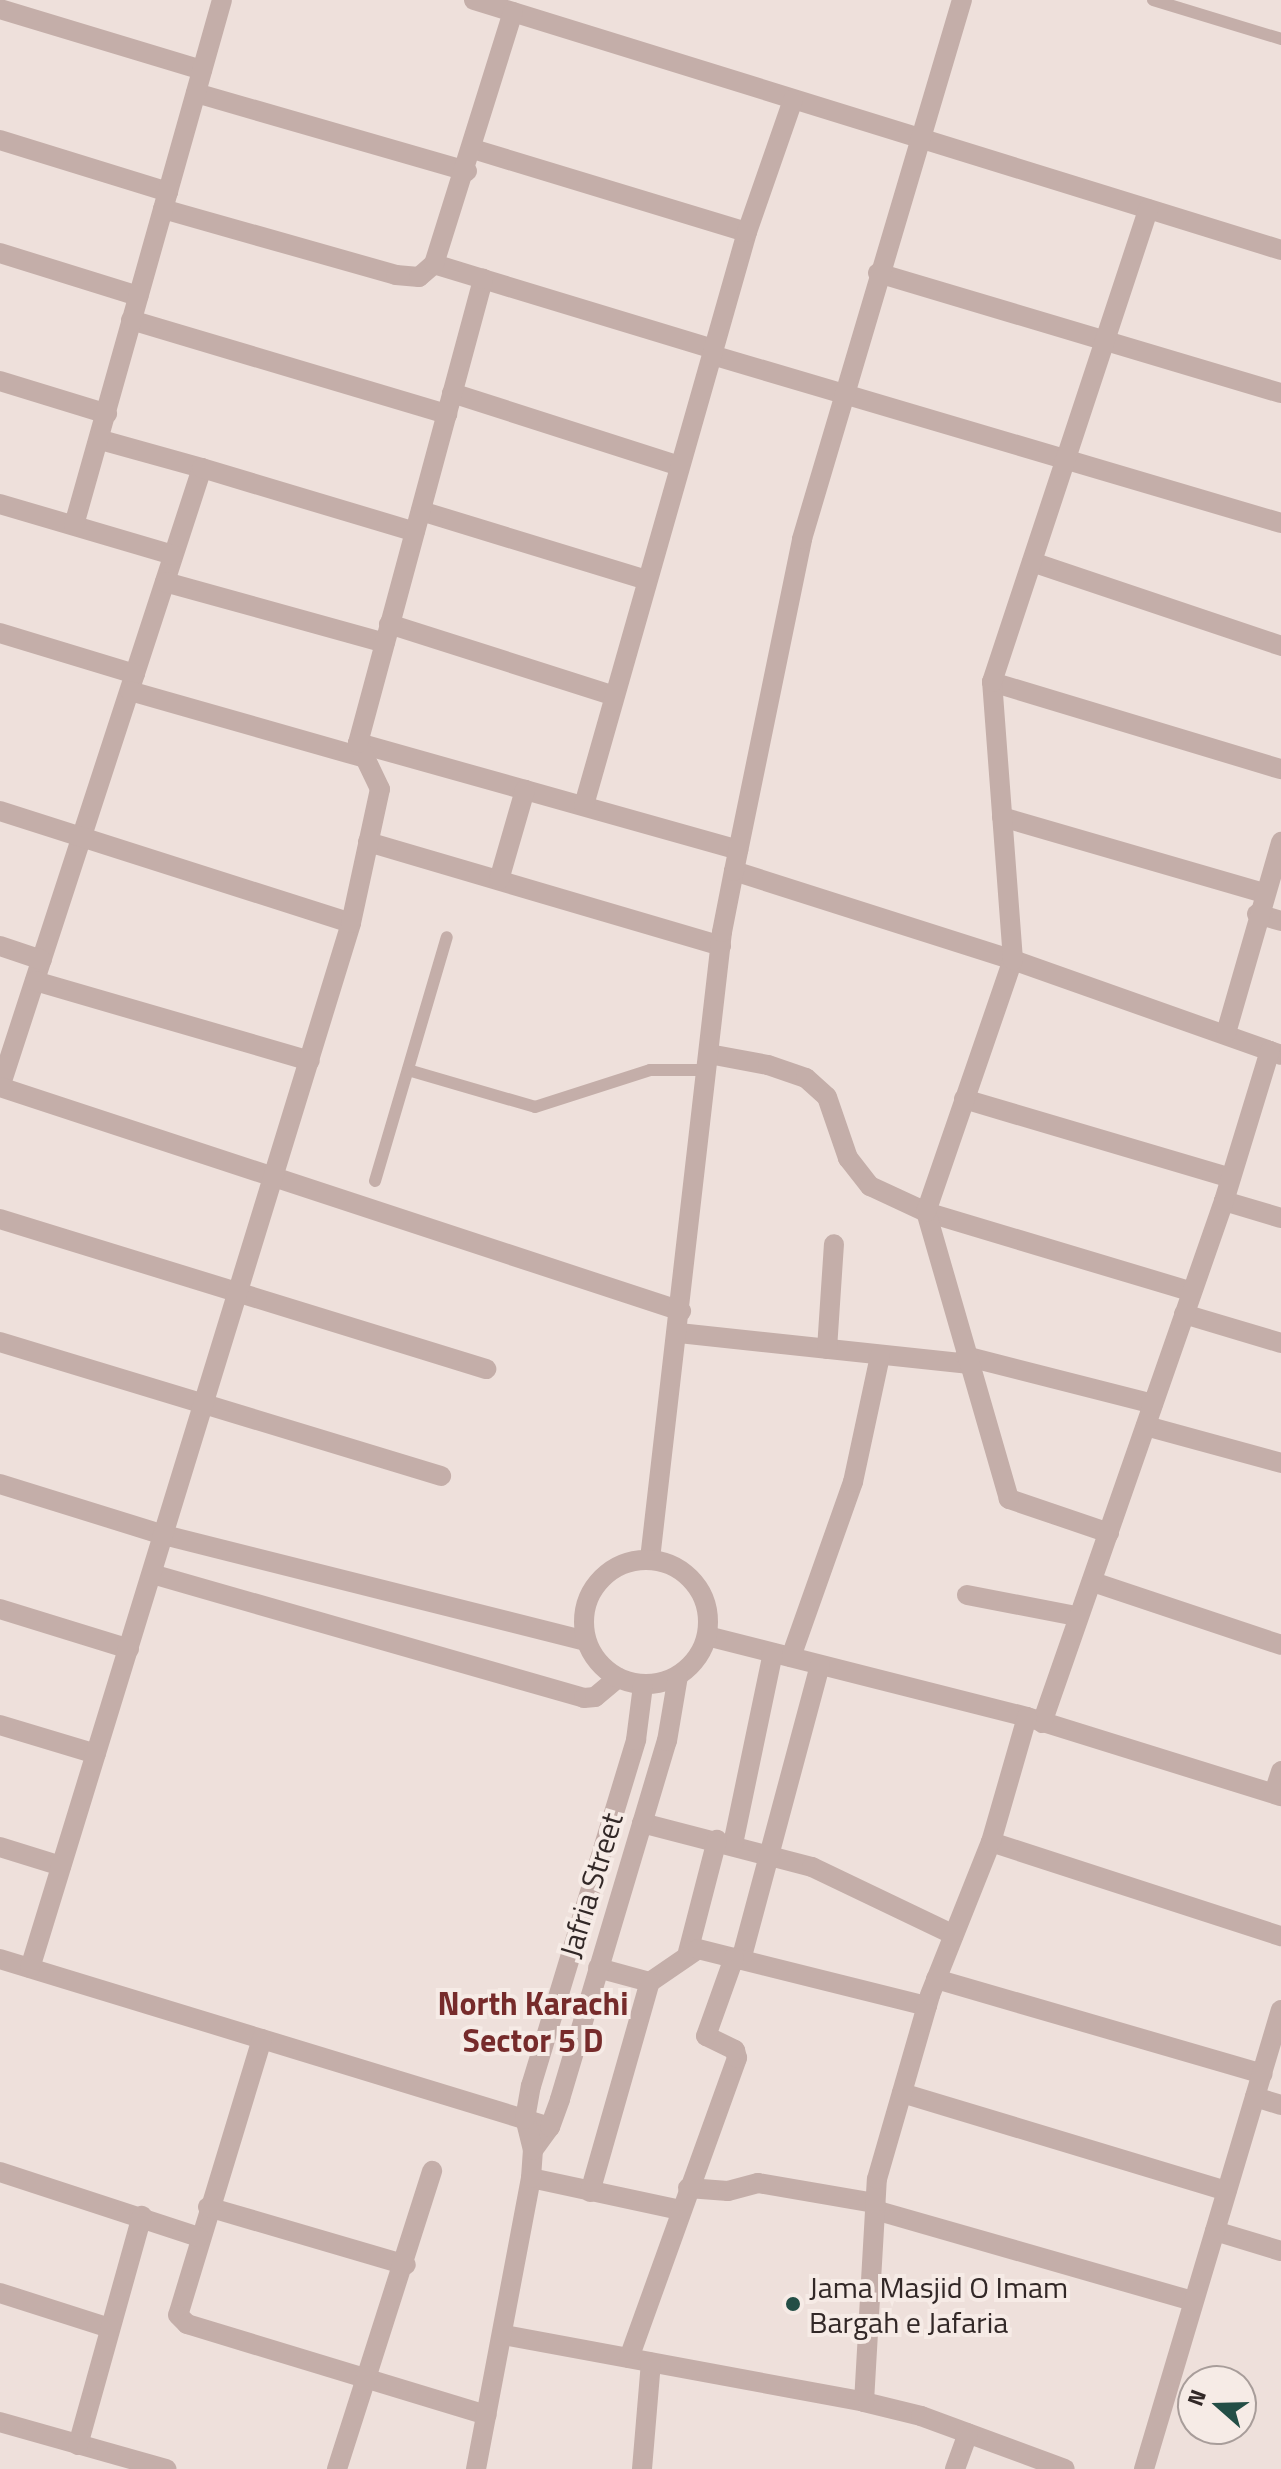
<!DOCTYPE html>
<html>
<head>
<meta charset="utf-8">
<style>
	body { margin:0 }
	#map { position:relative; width:1281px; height:2469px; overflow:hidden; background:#eee0db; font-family:"Titillium Web",sans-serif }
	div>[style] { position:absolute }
	.service>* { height:12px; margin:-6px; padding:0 6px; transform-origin:6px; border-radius:6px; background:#c4aea9 }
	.minor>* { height:20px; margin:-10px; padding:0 10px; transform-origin:10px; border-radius:10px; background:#c4aea9 }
	.tertiary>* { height:20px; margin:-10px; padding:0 10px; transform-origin:10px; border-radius:10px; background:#c4aea9 }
	.tertiary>.ring { margin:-10px; padding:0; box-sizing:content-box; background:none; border:20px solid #c4aea9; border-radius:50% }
	.dots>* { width:22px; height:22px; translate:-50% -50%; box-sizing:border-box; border:4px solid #f6ebe6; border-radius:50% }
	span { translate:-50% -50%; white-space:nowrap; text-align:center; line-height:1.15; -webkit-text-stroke:8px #f6ebe6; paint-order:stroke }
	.street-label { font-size:30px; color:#322827 }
	.poi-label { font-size:30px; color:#322827 }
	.left { translate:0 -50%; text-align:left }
	.neighbourhood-label { font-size:32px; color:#762b2b; font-weight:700 }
	.north { position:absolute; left:1177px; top:2365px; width:80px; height:80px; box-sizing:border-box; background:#f6ebe6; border:2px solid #a89d9a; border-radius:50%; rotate:290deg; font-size:22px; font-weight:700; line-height:32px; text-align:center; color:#322827 }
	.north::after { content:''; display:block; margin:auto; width:28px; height:36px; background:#234e46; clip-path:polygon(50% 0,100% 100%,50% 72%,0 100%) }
</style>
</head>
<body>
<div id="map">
	<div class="service">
		<div style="left:1153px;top:0;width:134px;rotate:16.9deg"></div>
		<div style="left:408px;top:1070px;width:132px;rotate:16.2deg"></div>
		<div style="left:535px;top:1107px;width:121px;rotate:-17.8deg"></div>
		<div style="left:650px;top:1070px;width:57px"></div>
		<div style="left:375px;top:1181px;width:254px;rotate:-73.6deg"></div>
	</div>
	<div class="minor">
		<div style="left:474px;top:0;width:845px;rotate:17.21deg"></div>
		<div style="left:0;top:9px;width:211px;rotate:16.8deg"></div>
		<div style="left:196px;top:93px;width:282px;rotate:16.1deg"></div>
		<div style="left:0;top:140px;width:176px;rotate:17.2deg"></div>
		<div style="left:473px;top:149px;width:286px;rotate:16.9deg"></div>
		<div style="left:163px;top:209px;width:242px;rotate:15.8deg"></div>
		<div style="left:396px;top:275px;width:23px;rotate:5deg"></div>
		<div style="left:419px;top:277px;width:20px;rotate:-41deg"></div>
		<div style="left:0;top:253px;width:145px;rotate:17.3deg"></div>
		<div style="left:878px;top:273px;width:420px;rotate:16.6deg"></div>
		<div style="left:483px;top:279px;width:240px;rotate:16.9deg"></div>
		<div style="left:131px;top:320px;width:330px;rotate:16.6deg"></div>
		<div style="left:712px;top:355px;width:593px;rotate:16.45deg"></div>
		<div style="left:0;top:381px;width:112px;rotate:17.1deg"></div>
		<div style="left:452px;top:393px;width:239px;rotate:17.8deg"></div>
		<div style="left:101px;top:440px;width:105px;rotate:15.5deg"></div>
		<div style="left:202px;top:468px;width:651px;rotate:108.07deg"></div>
		<div style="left:0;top:1087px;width:717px;rotate:18.21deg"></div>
		<div style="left:202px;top:468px;width:222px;rotate:16.7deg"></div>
		<div style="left:0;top:504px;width:180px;rotate:16.4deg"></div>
		<div style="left:421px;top:511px;width:236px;rotate:17deg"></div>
		<div style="left:74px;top:525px;width:545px;rotate:-74.26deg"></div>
		<div style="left:1032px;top:562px;width:263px;rotate:18.6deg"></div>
		<div style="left:165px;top:582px;width:228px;rotate:15.5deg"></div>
		<div style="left:389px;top:624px;width:236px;rotate:17.7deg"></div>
		<div style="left:0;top:633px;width:141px;rotate:16.9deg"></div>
		<div style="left:992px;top:682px;width:302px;rotate:16.8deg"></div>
		<div style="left:130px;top:691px;width:240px;rotate:15.9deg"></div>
		<div style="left:358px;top:743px;width:395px;rotate:15.7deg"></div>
		<div style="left:584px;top:805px;width:596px;rotate:-74.12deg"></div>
		<div style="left:747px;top:232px;width:140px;rotate:-70.8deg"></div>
		<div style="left:0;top:811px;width:368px;rotate:17.7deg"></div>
		<div style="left:1002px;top:817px;width:273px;rotate:16.2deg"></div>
		<div style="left:368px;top:842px;width:368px;rotate:16.4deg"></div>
		<div style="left:734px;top:871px;width:293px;rotate:17.7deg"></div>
		<div style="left:1013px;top:960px;width:284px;rotate:19.5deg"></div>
		<div style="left:499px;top:880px;width:94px;rotate:-73.9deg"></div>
		<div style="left:1257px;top:914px;width:25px;rotate:16deg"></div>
		<div style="left:0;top:946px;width:44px;rotate:18.4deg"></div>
		<div style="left:35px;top:981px;width:286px;rotate:16.2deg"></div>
		<div style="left:1226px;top:1033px;width:199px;rotate:-73.9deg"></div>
		<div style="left:709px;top:1054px;width:60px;rotate:10.6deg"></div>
		<div style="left:768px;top:1065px;width:40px;rotate:18.9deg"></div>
		<div style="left:806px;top:1078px;width:28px;rotate:42deg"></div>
		<div style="left:827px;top:1097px;width:65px;rotate:71deg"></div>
		<div style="left:848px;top:1158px;width:36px;rotate:52deg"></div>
		<div style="left:870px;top:1186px;width:62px;rotate:24.9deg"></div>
		<div style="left:926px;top:1212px;width:275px;rotate:16.7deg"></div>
		<div style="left:964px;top:1099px;width:278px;rotate:16.5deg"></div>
		<div style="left:1224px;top:1201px;width:59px;rotate:16.6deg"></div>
		<div style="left:0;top:1219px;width:509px;rotate:17.15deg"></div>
		<div style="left:1184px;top:1314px;width:101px;rotate:16.6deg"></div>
		<div style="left:679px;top:1333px;width:290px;rotate:6.1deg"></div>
		<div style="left:0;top:1342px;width:461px;rotate:16.9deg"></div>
		<div style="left:827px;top:1349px;width:105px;rotate:-86.2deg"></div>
		<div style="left:965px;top:1356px;width:194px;rotate:14.3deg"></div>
		<div style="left:1146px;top:1426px;width:140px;rotate:15.3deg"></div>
		<div style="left:0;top:1484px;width:172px;rotate:17.3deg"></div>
		<div style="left:164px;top:1535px;width:435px;rotate:14.1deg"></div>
		<div style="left:1109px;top:1533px;width:106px;rotate:-161.2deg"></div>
		<div style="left:1009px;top:1499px;width:299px;rotate:-106.1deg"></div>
		<div style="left:926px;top:1212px;width:267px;rotate:-71deg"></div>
		<div style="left:1013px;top:960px;width:279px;rotate:-94.3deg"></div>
		<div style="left:992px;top:682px;width:498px;rotate:-71.7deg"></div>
		<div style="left:152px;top:1574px;width:449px;rotate:16deg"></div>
		<div style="left:584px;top:1698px;width:11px;rotate:-5deg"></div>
		<div style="left:595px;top:1697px;width:30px;rotate:-40deg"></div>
		<div style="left:1093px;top:1582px;width:198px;rotate:18.5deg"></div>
		<div style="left:967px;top:1595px;width:111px;rotate:10.9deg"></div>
		<div style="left:0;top:1609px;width:135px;rotate:17.2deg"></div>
		<div style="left:707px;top:1636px;width:330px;rotate:14.2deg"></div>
		<div style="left:1027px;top:1717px;width:266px;rotate:17.3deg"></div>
		<div style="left:791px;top:1657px;width:186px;rotate:-70.5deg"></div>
		<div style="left:853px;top:1482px;width:129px;rotate:-77.9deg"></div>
		<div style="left:1042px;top:1723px;width:553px;rotate:-70.78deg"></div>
		<div style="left:1224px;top:1201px;width:157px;rotate:-73deg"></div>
		<div style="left:0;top:1725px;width:100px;rotate:16.8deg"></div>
		<div style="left:1274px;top:1793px;width:23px;rotate:-72deg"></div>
		<div style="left:642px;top:1823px;width:176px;rotate:14.5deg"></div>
		<div style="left:812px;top:1867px;width:157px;rotate:25.6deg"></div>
		<div style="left:991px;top:1842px;width:305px;rotate:18deg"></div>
		<div style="left:733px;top:1844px;width:195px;rotate:-78.2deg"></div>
		<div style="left:0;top:1847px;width:64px;rotate:17.3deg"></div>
		<div style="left:688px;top:1952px;width:116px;rotate:-75.5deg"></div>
		<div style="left:0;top:1959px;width:575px;rotate:16.99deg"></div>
		<div style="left:741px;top:1960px;width:305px;rotate:-75deg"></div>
		<div style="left:30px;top:1968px;width:1093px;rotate:-72.92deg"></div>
		<div style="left:351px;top:923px;width:137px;rotate:-77.8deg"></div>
		<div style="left:380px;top:789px;width:51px;rotate:-115.6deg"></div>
		<div style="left:358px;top:743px;width:481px;rotate:-74.9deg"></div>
		<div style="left:483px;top:279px;width:51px;rotate:-163deg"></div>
		<div style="left:434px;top:264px;width:264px;rotate:-72.6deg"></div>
		<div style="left:598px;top:1968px;width:54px;rotate:15.1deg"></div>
		<div style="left:650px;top:1982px;width:58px;rotate:-34.5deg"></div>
		<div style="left:698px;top:1949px;width:236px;rotate:14deg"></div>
		<div style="left:936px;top:1979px;width:340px;rotate:16.2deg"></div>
		<div style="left:262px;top:2039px;width:288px;rotate:106.9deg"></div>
		<div style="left:178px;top:2315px;width:13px;rotate:45deg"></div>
		<div style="left:187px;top:2324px;width:313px;rotate:16.9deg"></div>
		<div style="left:902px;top:2093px;width:339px;rotate:16.8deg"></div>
		<div style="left:1255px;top:2097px;width:27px;rotate:17deg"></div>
		<div style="left:0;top:2172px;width:209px;rotate:18.1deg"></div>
		<div style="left:531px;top:2178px;width:152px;rotate:12.1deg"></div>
		<div style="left:688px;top:2188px;width:40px;rotate:4.3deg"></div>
		<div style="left:728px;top:2191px;width:31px;rotate:-15deg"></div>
		<div style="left:758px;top:2183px;width:119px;rotate:9.7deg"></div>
		<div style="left:590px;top:2192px;width:218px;rotate:-74.1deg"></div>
		<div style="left:208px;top:2207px;width:206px;rotate:16.3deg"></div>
		<div style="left:875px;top:2210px;width:331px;rotate:16deg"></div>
		<div style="left:1215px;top:2231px;width:69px;rotate:16.9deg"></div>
		<div style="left:0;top:2293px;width:115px;rotate:17.7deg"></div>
		<div style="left:504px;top:2335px;width:366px;rotate:10.5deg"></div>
		<div style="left:864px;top:2402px;width:59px;rotate:13.8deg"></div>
		<div style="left:921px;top:2416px;width:153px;rotate:20.2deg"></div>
		<div style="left:629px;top:2358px;width:319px;rotate:-70.2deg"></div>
		<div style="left:737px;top:2058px;width:8px;rotate:-104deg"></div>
		<div style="left:735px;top:2050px;width:32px;rotate:-154deg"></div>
		<div style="left:706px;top:2036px;width:83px;rotate:-70.3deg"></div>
		<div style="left:864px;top:2402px;width:223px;rotate:-86.7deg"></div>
		<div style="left:877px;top:2179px;width:191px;rotate:-73.9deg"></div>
		<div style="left:930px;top:1995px;width:165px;rotate:-68.3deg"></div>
		<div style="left:991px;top:1842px;width:130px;rotate:-73.9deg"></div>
		<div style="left:0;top:2422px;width:173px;rotate:15.8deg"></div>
		<div style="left:78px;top:2445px;width:238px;rotate:-74.4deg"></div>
		<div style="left:337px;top:2469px;width:313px;rotate:-72.3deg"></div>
		<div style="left:642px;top:2469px;width:107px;rotate:-85.2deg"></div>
		<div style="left:955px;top:2469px;width:38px;rotate:-70deg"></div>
		<div style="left:1144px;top:2469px;width:479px;rotate:-73.4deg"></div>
	</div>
	<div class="tertiary">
		<div style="left:650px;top:1559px;width:631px;rotate:-83.45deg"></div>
		<div style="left:722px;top:932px;width:62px;rotate:-78.9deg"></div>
		<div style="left:734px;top:871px;width:339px;rotate:-78.4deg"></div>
		<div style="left:802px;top:539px;width:562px;rotate:-73.47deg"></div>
		<div class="ring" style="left:584px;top:1560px;width:104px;height:104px"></div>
		<div style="left:533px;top:2150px;width:29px;rotate:-54deg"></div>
		<div style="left:550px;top:2127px;width:30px;rotate:-70deg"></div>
		<div style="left:560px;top:2099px;width:374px;rotate:-73.4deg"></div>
		<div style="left:667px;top:1741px;width:66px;rotate:-80.4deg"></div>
		<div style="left:476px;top:2469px;width:296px;rotate:-79.3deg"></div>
		<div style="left:531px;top:2178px;width:28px;rotate:-86deg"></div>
		<div style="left:533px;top:2150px;width:32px;rotate:-104deg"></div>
		<div style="left:525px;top:2119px;width:34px;rotate:-80deg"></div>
		<div style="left:531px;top:2086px;width:362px;rotate:-73.1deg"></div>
		<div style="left:636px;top:1740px;width:55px;rotate:-82.7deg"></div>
	</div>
	<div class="dots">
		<div style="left:793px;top:2304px;background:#234e46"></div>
	</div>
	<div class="street-label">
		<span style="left:591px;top:1885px;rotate:-73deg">Jafria Street</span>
	</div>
	<div class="poi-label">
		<span class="left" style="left:809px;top:2304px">Jama Masjid O Imam<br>Bargah e Jafaria</span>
	</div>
	<div class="neighbourhood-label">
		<span style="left:533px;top:2022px">North Karachi<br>Sector 5 D</span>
	</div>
	<div class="north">N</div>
</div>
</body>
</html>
